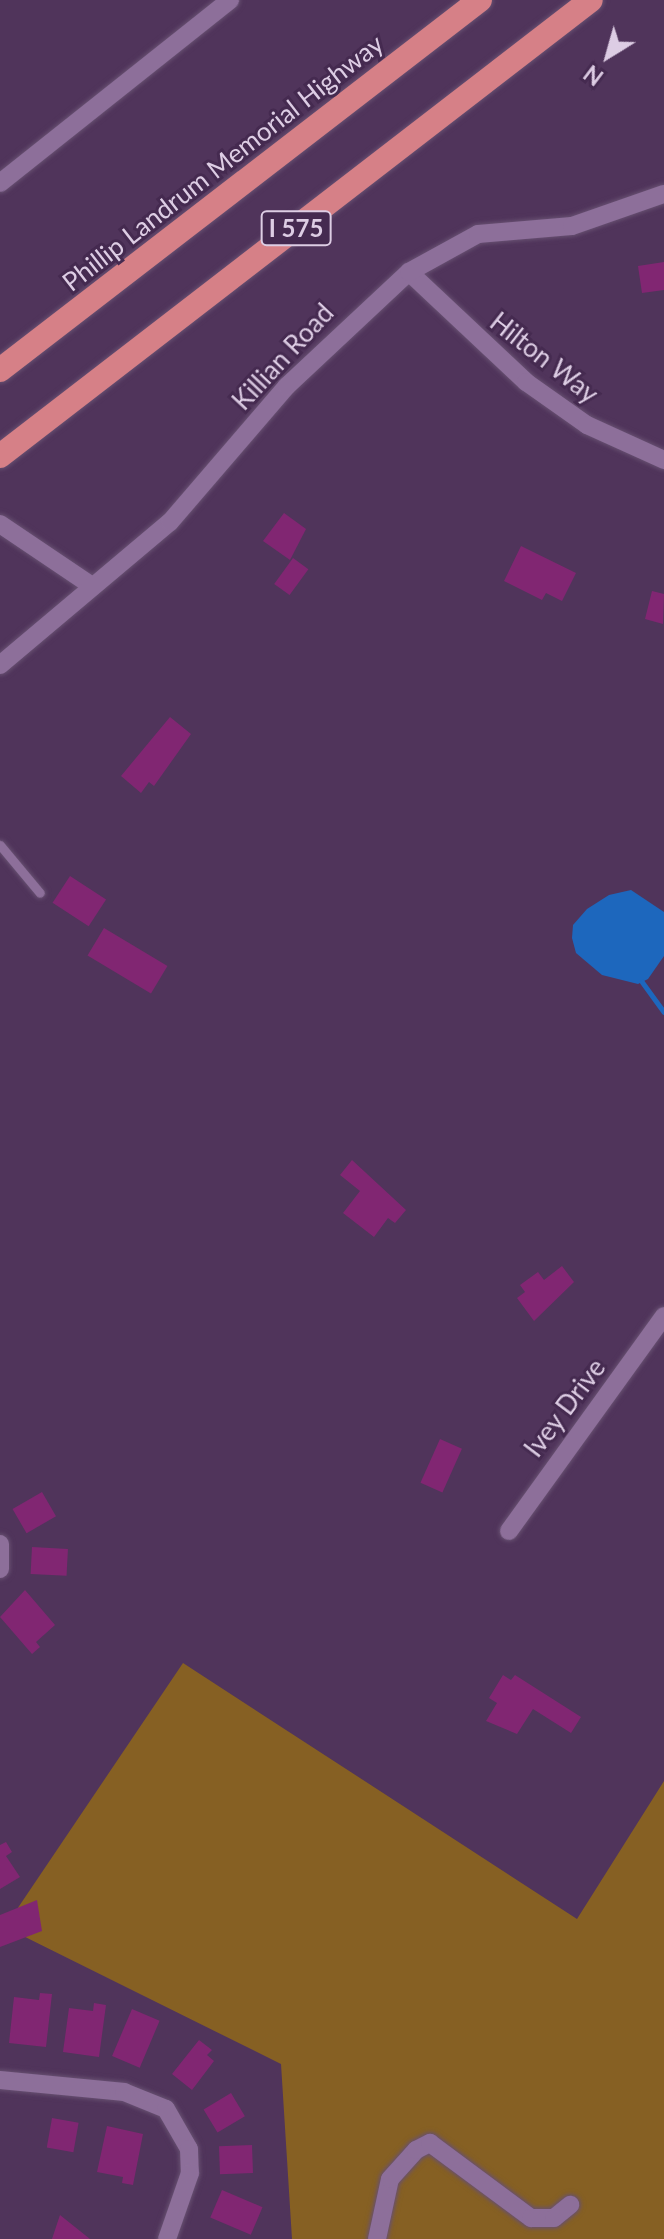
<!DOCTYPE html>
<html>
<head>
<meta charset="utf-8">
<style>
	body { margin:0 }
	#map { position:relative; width:664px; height:2239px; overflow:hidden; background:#50345b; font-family:Lato,sans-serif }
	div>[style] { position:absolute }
	.green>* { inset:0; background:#866023 }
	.water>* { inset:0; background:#1d67bd }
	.stream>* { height:5px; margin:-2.5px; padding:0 2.5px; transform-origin:2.5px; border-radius:2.5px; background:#1d67bd }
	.building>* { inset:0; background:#812672; transform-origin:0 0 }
	.roads { filter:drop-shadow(0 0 2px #675071) drop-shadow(0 0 2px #675071) }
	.lane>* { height:9px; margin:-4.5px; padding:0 4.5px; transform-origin:4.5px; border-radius:4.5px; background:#8d6f9a }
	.street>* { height:18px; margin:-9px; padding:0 9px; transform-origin:9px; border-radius:9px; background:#8d6f9a }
	.highway>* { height:24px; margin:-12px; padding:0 12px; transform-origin:12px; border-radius:12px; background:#d68087 }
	span { translate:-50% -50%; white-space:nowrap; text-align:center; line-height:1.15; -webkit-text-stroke:6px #452a50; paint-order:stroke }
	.shield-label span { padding:2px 6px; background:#452a50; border:2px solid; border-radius:6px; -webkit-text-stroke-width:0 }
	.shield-label { font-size:24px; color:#ddcde4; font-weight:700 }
	.street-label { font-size:26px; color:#ddcde4 }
	.north { position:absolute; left:568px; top:16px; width:80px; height:80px; -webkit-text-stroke:6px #452a50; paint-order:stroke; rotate:217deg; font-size:22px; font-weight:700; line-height:32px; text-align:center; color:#ddcde4 }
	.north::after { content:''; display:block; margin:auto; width:28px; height:36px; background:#ddcde4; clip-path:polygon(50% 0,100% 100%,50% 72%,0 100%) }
</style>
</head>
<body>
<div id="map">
	<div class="green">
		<div style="clip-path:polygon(183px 1663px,577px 1919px,664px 1781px,664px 2239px,292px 2239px,281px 2064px,5px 1927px)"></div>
	</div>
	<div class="water">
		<div style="clip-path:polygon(631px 890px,664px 912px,664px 956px,648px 979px,638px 984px,602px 975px,576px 953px,572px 938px,573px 925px,587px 909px,609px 895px)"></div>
	</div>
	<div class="stream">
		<div style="left:642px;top:982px;width:37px;rotate:54deg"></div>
	</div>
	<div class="building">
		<div style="clip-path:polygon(664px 262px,664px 290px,642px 293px,638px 266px)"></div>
		<div style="clip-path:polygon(284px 513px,306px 529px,290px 560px,263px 541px)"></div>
		<div style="clip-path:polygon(521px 546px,576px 573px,562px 601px,546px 593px,542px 600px,504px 581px)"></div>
		<div style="left:293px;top:558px;width:19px;height:32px;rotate:36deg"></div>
		<div style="clip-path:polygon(652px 591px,664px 594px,663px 624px,645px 619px)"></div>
		<div style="clip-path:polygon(170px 717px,191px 734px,154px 786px,149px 782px,141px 793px,121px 776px)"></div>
		<div style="left:70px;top:876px;width:43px;height:32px;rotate:33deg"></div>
		<div style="left:104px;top:928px;width:74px;height:32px;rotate:31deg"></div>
		<div style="clip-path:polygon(352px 1160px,406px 1210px,395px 1223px,388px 1218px,374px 1237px,343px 1213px,360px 1191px,340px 1175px)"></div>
		<div style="clip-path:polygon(562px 1266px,574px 1282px,534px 1321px,517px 1298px,525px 1292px,520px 1285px,538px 1272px,544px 1280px)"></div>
		<div style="left:440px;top:1439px;width:24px;height:48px;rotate:24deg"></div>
		<div style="left:42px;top:1492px;width:28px;height:34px;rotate:60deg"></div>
		<div style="left:32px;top:1547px;width:36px;height:27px;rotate:3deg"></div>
		<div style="clip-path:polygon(25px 1590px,55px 1625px,36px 1642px,40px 1647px,32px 1654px,0 1617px)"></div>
		<div style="clip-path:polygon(503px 1675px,511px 1680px,515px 1675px,581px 1717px,571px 1733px,533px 1709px,517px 1734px,486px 1721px,497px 1703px,489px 1698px)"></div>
		<div style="clip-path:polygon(6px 1842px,12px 1852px,6px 1856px,20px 1877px,0 1889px,0 1845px)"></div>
		<div style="clip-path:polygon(37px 1900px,42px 1931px,0 1947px,0 1915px)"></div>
		<div style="clip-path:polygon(40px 1993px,52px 1994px,46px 2047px,9px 2043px,14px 1997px,39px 2000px)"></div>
		<div style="clip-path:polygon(94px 2003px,106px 2005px,99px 2057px,63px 2052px,69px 2008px,93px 2011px)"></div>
		<div style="left:132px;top:2009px;width:30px;height:51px;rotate:23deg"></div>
		<div style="clip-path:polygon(199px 2040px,212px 2050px,207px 2055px,214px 2061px,192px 2090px,172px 2074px)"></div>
		<div style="left:231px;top:2093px;width:27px;height:32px;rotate:59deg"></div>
		<div style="left:52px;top:2118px;width:27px;height:30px;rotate:10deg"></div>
		<div style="clip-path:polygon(107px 2126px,143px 2134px,133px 2185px,122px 2183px,123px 2177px,97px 2172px)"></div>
		<div style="left:252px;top:2145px;width:28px;height:33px;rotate:88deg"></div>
		<div style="left:222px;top:2190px;width:44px;height:30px;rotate:23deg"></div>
		<div style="clip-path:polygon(60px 2215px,90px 2239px,52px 2239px)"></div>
	</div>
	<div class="roads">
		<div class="lane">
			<div style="left:0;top:845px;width:62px;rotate:50.2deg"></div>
		</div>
		<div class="street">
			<div style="left:0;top:183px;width:294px;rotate:-38.5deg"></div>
			<div style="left:409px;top:272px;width:161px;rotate:43.2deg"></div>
			<div style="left:526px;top:382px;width:75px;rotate:35.2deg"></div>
			<div style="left:587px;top:425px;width:85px;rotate:24.4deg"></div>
			<div style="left:0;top:524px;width:111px;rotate:34deg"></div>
			<div style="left:0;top:665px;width:222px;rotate:-40.1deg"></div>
			<div style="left:170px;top:522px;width:179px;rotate:-49.3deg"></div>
			<div style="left:287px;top:386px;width:167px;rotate:-43.1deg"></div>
			<div style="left:409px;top:272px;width:79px;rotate:-28.8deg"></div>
			<div style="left:478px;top:234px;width:94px;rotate:-4.9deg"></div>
			<div style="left:572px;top:226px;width:97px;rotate:-19.2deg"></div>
			<div style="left:509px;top:1531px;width:265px;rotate:-54.2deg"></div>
			<div style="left:0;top:1544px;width:25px;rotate:90deg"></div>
			<div style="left:0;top:2080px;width:125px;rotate:5.5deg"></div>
			<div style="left:124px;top:2092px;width:45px;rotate:22deg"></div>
			<div style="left:166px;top:2109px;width:46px;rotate:60.1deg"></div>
			<div style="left:189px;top:2149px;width:24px;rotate:88deg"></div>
			<div style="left:190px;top:2173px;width:70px;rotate:109.2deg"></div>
			<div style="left:377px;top:2239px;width:61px;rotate:-77.8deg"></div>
			<div style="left:390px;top:2179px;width:39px;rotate:-48deg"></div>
			<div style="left:416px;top:2150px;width:16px;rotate:-27deg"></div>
			<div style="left:430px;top:2143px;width:126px;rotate:36.6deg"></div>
			<div style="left:531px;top:2218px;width:23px"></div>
			<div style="left:554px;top:2218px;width:21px;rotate:-39deg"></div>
		</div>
		<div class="highway">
			<div style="left:0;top:370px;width:606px;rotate:-37.63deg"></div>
			<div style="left:0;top:456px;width:746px;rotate:-37.65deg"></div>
		</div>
	</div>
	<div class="shield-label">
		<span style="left:296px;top:228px">I 575</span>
	</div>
	<div class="street-label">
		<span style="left:223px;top:163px;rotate:-38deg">Phillip Landrum Memorial Highway</span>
		<span style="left:283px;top:357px;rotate:-47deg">Killian Road</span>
		<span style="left:544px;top:358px;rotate:38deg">Hilton Way</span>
		<span style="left:565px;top:1408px;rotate:-53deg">Ivey Drive</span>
	</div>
	<div class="north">N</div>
</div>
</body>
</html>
